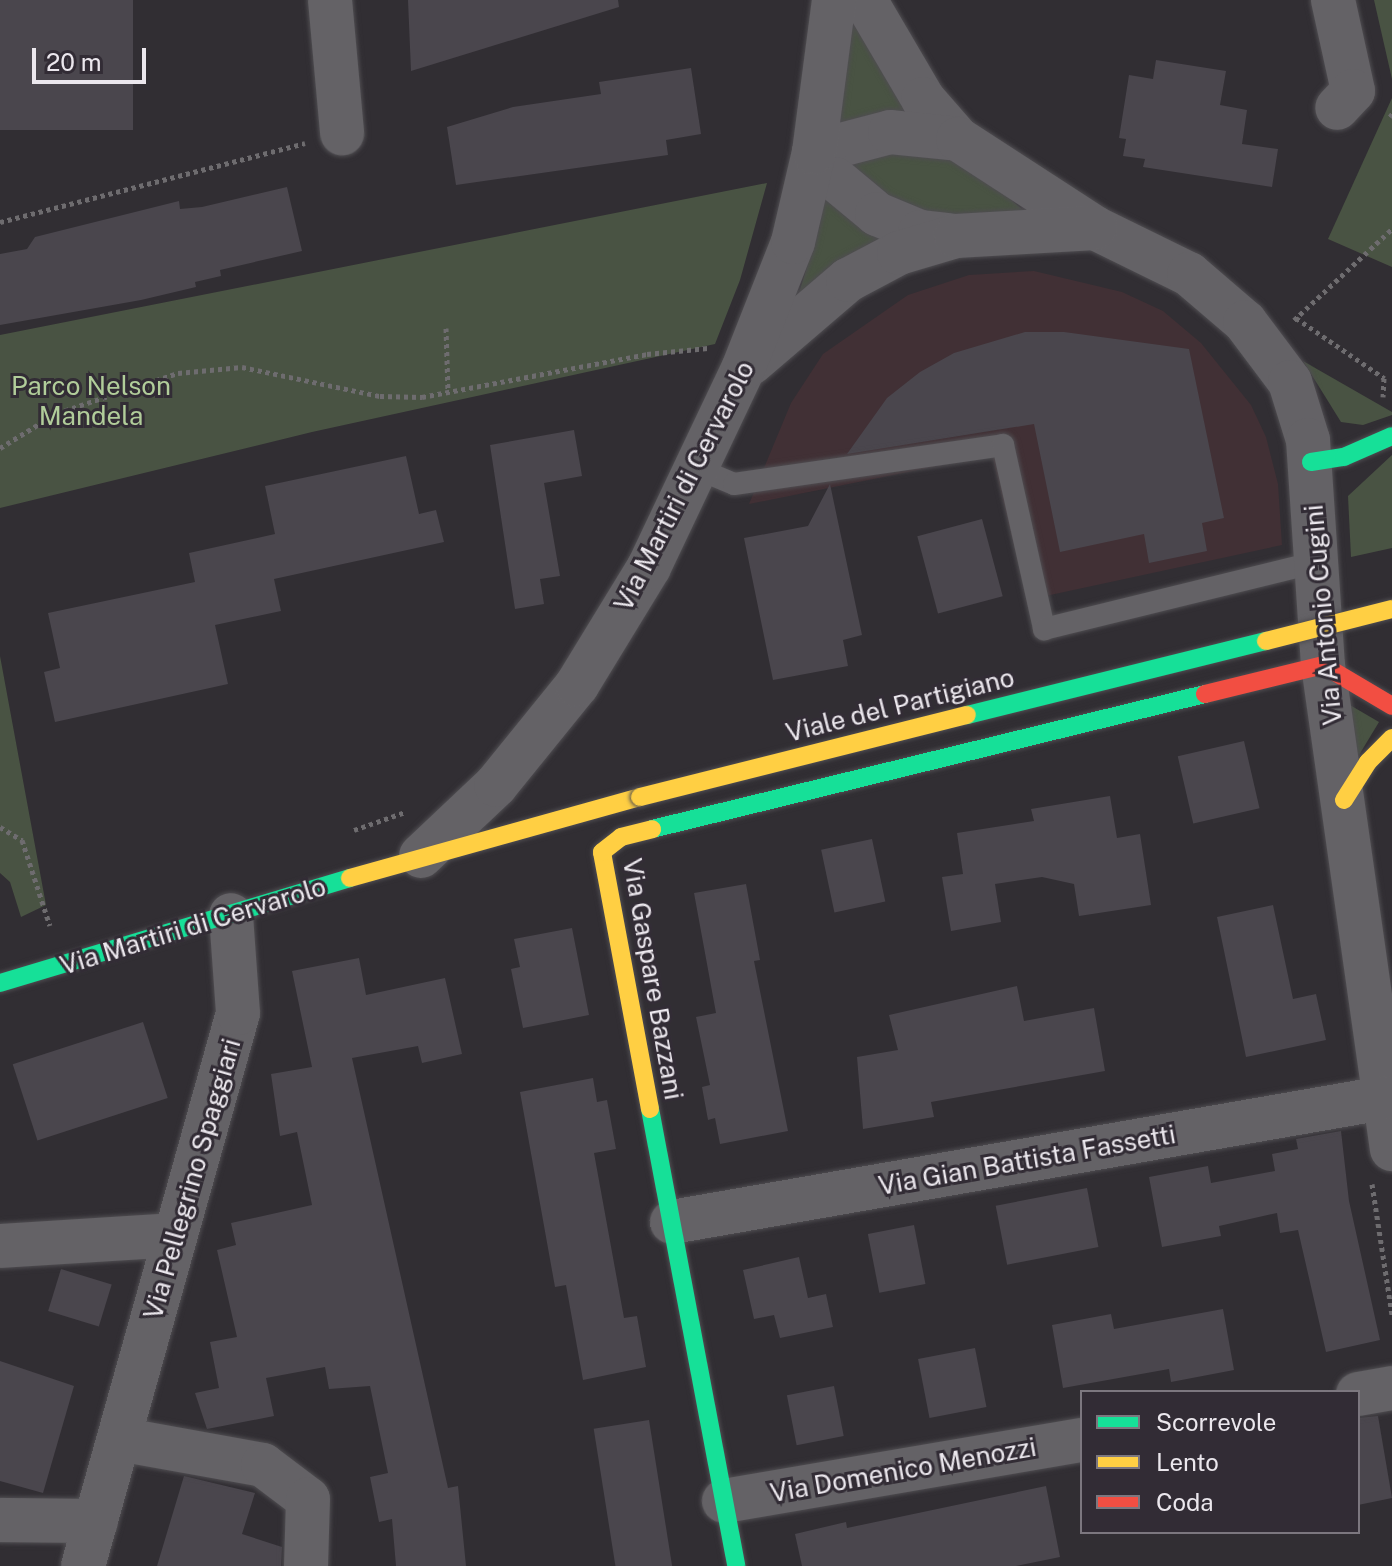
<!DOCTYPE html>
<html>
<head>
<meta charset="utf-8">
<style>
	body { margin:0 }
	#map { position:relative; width:1392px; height:1566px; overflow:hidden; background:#312e33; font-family:"Public Sans",sans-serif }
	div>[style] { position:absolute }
	.commercial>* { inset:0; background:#413035 }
	.green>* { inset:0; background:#495343 }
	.building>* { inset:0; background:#4a464d; transform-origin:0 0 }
	.path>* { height:5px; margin-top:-2.5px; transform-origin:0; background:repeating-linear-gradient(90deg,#6e6c6f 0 4px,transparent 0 8px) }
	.roads { filter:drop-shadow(0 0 2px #4f4d51) drop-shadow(0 0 2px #4f4d51) }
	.lane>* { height:22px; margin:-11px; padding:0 11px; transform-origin:11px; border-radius:11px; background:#646266 }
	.street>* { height:44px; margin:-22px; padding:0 22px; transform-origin:22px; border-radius:22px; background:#646266 }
	.fast>* { height:18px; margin:-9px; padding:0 9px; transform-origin:9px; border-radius:9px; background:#16e098 }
	.slow>* { height:18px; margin:-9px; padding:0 9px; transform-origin:9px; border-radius:9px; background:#ffcf43 }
	.jam>* { height:18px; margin:-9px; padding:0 9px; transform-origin:9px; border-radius:9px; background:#f24e42 }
	.bridges { filter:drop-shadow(0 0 2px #4f4d51) drop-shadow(0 0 2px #4f4d51) }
	.fast-bridge>* { height:18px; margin:-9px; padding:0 9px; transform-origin:9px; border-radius:9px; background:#16e098 }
	.slow-bridge>* { height:18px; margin:-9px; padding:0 9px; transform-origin:9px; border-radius:9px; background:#ffcf43 }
	span { translate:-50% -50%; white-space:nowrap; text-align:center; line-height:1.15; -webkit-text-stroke:6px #322c35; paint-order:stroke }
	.park-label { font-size:26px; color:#b1cd9a }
	.street-label { font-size:26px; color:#ebe7ed }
	.legend { position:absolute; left:1080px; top:1390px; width:280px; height:144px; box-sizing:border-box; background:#322c35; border:2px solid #7c777f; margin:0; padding:10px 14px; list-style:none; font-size:24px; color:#ebe7ed }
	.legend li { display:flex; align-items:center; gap:16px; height:40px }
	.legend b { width:40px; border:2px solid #7c777f }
	.scale { position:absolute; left:32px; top:48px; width:114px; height:36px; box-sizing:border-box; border:4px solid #ebe7ed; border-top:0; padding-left:10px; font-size:24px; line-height:28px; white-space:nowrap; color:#ebe7ed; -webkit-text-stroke:6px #322c35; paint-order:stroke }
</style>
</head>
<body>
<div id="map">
	<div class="commercial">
		<div style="clip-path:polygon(1034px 271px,1122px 292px,1163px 311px,1201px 343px,1251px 405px,1266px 437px,1278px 484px,1282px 545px,1027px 600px,992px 455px,749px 504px,791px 403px,823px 354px,908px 295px,969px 275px)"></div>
	</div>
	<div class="green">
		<div style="clip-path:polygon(1374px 0,1392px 0,1392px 79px)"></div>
		<div style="clip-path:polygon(852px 8px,920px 117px,837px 132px)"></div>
		<div style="clip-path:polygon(1392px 98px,1392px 267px,1328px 239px)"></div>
		<div style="clip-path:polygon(932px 146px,992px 183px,1031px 217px,940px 222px,853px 178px,850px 153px)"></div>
		<div style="clip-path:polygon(767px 183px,740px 280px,715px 344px,312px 432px,0 508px,0 335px)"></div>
		<div style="clip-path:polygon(827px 189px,890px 241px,798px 296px,819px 228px)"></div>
		<div style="clip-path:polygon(1303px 361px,1392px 412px,1392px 415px,1363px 425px,1341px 422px)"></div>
		<div style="clip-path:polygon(1392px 455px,1392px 548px,1351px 557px,1348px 496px)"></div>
		<div style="clip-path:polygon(0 656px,46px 905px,21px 917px,10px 882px,0 873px)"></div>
		<div style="clip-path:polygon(1343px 701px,1379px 722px,1353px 765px)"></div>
	</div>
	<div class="building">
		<div style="left:0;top:0;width:133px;height:130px"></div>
		<div style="clip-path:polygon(408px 0,618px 0,619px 7px,411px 71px)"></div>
		<div style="clip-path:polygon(1156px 60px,1226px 71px,1220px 105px,1247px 110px,1242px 144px,1278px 149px,1272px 187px,1143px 167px,1145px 159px,1123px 156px,1126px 139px,1119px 138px,1129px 75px,1153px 79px)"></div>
		<div style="clip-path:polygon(691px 68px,701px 134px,666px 140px,668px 155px,456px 185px,447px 127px,513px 107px,601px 94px,599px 82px)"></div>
		<div style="clip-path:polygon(287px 187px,302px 251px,220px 270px,221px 276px,195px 282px,196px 287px,141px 300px,0 325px,0 254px,27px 249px,35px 237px,179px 201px,180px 209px,202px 207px)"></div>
		<div style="clip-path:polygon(1025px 332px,1064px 332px,1189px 349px,1224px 518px,1202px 523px,1207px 551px,1149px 563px,1144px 534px,1060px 552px,1034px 424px,847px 454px,887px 398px,920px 372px,954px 353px)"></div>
		<div style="clip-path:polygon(574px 430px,582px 476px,544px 483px,560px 576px,540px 579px,544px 604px,515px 609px,490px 445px)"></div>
		<div style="clip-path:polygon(406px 456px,419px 514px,436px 510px,444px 542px,274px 579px,281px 611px,215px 625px,228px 684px,55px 722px,44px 672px,60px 668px,48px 613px,195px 582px,189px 553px,275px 534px,265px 486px)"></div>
		<div style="clip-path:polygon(830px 484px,862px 635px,843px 640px,848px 666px,773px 680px,744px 538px,808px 526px)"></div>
		<div style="left:982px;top:519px;width:80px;height:67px;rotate:75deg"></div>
		<div style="left:1244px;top:741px;width:69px;height:68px;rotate:77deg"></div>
		<div style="clip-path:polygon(1110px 796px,1117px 838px,1140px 834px,1151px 905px,1079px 916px,1074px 884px,1042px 877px,995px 884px,1001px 922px,951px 931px,942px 877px,963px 874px,957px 833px,1034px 821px,1031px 809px)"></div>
		<div style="left:872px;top:839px;width:64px;height:52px;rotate:78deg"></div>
		<div style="clip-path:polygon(746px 884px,760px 960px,754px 961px,788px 1131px,720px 1144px,715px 1118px,708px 1120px,702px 1087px,710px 1085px,696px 1017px,716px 1013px,694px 893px)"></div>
		<div style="clip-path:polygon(1273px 905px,1293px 999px,1316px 994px,1326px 1040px,1246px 1057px,1217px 917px)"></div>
		<div style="clip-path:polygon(572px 928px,589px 1015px,523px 1028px,511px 969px,520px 967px,514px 939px)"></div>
		<div style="clip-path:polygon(359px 958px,366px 995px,445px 978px,462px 1054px,422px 1063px,418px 1046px,352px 1058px,448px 1488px,458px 1486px,466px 1566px,396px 1566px,392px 1519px,379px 1522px,370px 1477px,388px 1473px,370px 1386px,329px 1389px,325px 1367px,266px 1378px,274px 1416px,207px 1429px,195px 1393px,219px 1388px,210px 1342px,237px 1337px,217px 1250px,236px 1245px,231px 1223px,312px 1205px,297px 1132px,280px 1136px,271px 1074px,312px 1067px,292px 971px)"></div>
		<div style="clip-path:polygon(1017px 986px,1024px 1021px,1094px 1008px,1105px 1071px,931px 1102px,934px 1117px,863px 1129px,857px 1057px,898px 1050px,889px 1015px)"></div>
		<div style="left:143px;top:1022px;width:80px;height:137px;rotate:72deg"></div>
		<div style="clip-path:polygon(593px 1078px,597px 1102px,607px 1100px,616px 1149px,594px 1153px,624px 1318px,637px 1316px,646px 1367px,583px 1380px,566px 1285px,555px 1287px,520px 1092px)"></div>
		<div style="clip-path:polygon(1341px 1131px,1349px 1201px,1380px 1340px,1326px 1352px,1298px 1230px,1280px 1233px,1277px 1213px,1219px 1226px,1221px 1236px,1162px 1247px,1149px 1177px,1208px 1166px,1211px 1183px,1275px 1171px,1272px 1154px,1298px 1149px,1296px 1139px)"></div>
		<div style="left:1087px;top:1188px;width:60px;height:93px;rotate:79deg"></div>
		<div style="left:914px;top:1225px;width:60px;height:47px;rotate:79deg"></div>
		<div style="clip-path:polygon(799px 1257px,808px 1298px,826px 1294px,833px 1327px,780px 1338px,774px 1315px,754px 1319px,743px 1270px)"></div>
		<div style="left:61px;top:1269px;width:53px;height:44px;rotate:17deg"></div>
		<div style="clip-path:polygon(1223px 1309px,1234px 1370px,1171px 1382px,1169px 1369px,1063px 1388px,1052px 1325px,1111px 1314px,1114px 1329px)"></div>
		<div style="left:975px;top:1348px;width:60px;height:58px;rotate:79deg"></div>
		<div style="clip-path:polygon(0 1361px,74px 1386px,43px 1493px,0 1481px)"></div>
		<div style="left:834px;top:1386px;width:51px;height:48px;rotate:79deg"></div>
		<div style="clip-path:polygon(1378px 1416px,1392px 1498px,1358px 1505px,1358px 1418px)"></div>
		<div style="left:649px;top:1420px;width:148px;height:56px;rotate:81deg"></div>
		<div style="clip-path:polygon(184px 1476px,255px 1493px,242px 1534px,282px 1547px,281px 1566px,157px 1566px)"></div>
		<div style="clip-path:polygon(1046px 1486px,1060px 1557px,1016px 1566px,802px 1566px,795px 1534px,846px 1522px,847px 1528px)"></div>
	</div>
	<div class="path">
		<div style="left:1390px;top:117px;width:4px;rotate:-56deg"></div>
		<div style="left:0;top:222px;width:315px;rotate:-14.5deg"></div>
		<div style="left:1296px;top:318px;width:107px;rotate:34.3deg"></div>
		<div style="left:1384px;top:378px;width:19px;rotate:93deg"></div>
		<div style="left:1294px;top:320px;width:134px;rotate:-42.9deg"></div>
		<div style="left:446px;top:328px;width:62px;rotate:88.2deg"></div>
		<div style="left:0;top:448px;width:67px;rotate:-31.6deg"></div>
		<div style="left:57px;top:413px;width:127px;rotate:-18.3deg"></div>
		<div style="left:178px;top:373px;width:64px;rotate:-5.4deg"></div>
		<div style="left:242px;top:367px;width:141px;rotate:11.9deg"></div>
		<div style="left:380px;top:396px;width:42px;rotate:1.4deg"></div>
		<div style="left:422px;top:397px;width:229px;rotate:-10.8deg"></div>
		<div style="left:647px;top:354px;width:61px;rotate:-5.6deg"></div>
		<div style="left:0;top:827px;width:26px;rotate:31deg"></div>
		<div style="left:22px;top:840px;width:90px;rotate:72deg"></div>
		<div style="left:354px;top:830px;width:54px;rotate:-19.4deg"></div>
		<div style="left:1372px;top:1184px;width:133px;rotate:81.3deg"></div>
	</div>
	<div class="roads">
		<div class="lane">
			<div style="left:696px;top:468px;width:41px;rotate:22.8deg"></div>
			<div style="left:734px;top:484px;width:272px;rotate:-8.2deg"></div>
			<div style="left:1003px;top:445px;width:189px;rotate:77.4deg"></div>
			<div style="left:1044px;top:629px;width:281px;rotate:-13.8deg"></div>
		</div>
		<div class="street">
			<div style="left:330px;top:0;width:134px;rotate:84.8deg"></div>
			<div style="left:865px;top:0;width:115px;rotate:59.6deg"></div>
			<div style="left:923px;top:99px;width:53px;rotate:48.8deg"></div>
			<div style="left:1333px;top:0;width:93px;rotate:77.6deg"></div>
			<div style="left:1353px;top:91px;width:23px;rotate:133deg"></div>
			<div style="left:814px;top:152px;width:79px;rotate:-14.7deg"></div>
			<div style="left:890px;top:132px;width:68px;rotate:5.9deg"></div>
			<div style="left:958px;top:139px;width:163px;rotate:33deg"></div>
			<div style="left:1095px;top:228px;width:105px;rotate:26.1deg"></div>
			<div style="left:1189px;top:274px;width:74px;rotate:40.6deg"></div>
			<div style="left:1245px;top:322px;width:75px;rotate:53.1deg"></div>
			<div style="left:1290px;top:382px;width:61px;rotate:72.8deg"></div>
			<div style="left:1308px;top:440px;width:225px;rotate:86.2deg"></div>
			<div style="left:1323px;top:665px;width:489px;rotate:81.9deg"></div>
			<div style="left:814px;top:152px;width:34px;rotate:52deg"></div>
			<div style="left:835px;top:179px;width:55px;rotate:39.8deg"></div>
			<div style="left:877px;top:214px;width:47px;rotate:22.7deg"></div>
			<div style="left:920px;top:232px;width:29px;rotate:6deg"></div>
			<div style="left:751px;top:363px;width:128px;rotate:-40.6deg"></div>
			<div style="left:848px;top:280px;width:58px;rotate:-27.9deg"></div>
			<div style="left:899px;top:253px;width:59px;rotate:-16.6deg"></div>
			<div style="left:956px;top:236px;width:139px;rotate:-3.3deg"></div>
			<div style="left:421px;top:856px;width:103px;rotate:-43.4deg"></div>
			<div style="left:496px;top:785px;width:129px;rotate:-51deg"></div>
			<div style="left:577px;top:685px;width:138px;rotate:-58.6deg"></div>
			<div style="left:649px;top:567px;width:219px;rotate:-64.6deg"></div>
			<div style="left:743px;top:369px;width:136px;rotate:-68.5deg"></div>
			<div style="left:793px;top:242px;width:92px;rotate:-76.9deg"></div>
			<div style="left:814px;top:152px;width:153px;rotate:-82.5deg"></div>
			<div style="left:672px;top:1222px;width:722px;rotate:-9.89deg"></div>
			<div style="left:0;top:1246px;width:174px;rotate:-3.6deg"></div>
			<div style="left:1358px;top:1394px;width:35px;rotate:-10deg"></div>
			<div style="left:119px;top:1439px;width:146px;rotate:10.2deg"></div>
			<div style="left:263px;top:1465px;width:56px;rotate:37.1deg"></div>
			<div style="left:308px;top:1499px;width:67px;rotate:91.7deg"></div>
			<div style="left:724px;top:1501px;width:363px;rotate:-9.7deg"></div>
			<div style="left:0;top:1520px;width:96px;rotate:0.6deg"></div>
			<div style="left:83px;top:1566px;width:574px;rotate:-74.34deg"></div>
			<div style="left:238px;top:1013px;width:98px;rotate:-94.1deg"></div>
		</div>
		<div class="fast">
			<div style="left:1311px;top:462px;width:33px;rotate:-9deg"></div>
			<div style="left:1344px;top:457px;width:52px;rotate:-23.6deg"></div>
			<div style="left:652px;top:829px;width:569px;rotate:-13.72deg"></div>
			<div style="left:0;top:983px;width:365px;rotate:-16.7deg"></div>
			<div style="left:650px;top:1109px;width:465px;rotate:79.3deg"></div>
		</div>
		<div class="slow">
			<div style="left:1344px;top:800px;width:45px;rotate:-57.7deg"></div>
			<div style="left:1368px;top:762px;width:34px;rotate:-45deg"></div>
			<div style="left:350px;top:878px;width:301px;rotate:-15.6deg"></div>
			<div style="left:650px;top:1109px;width:261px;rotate:-100.6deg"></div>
			<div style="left:602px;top:852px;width:24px;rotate:-38deg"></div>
			<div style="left:621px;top:837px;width:32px;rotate:-14deg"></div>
		</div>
		<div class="jam">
			<div style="left:1205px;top:694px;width:122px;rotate:-13.8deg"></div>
			<div style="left:1323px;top:665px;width:80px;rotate:30.7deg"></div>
		</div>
	</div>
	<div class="bridges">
		<div class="fast-bridge">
			<div style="left:967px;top:715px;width:308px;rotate:-13.9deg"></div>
		</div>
		<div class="slow-bridge">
			<div style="left:1266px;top:641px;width:130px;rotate:-14.3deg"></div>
			<div style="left:640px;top:797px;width:337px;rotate:-14.1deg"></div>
		</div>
	</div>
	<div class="park-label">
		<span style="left:91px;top:401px">Parco Nelson<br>Mandela</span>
	</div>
	<div class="street-label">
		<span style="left:684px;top:486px;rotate:-63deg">Via Martiri di Cervarolo</span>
		<span style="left:1323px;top:615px;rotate:-95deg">Via Antonio Cugini</span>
		<span style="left:900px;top:705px;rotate:-14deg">Viale del Partigiano</span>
		<span style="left:193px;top:926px;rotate:-17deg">Via Martiri di Cervarolo</span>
		<span style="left:653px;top:979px;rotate:80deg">Via Gaspare Bazzani</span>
		<span style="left:1027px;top:1160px;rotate:-10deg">Via Gian Battista Fassetti</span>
		<span style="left:192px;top:1179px;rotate:-74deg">Via Pellegrino Spaggiari</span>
		<span style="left:903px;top:1470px;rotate:-10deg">Via Domenico Menozzi</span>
	</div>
	<ul class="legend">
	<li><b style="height:10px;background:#16e098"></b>Scorrevole</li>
	<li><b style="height:10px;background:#ffcf43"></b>Lento</li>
	<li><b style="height:10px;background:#f24e42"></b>Coda</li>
	</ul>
	<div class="scale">20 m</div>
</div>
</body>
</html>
